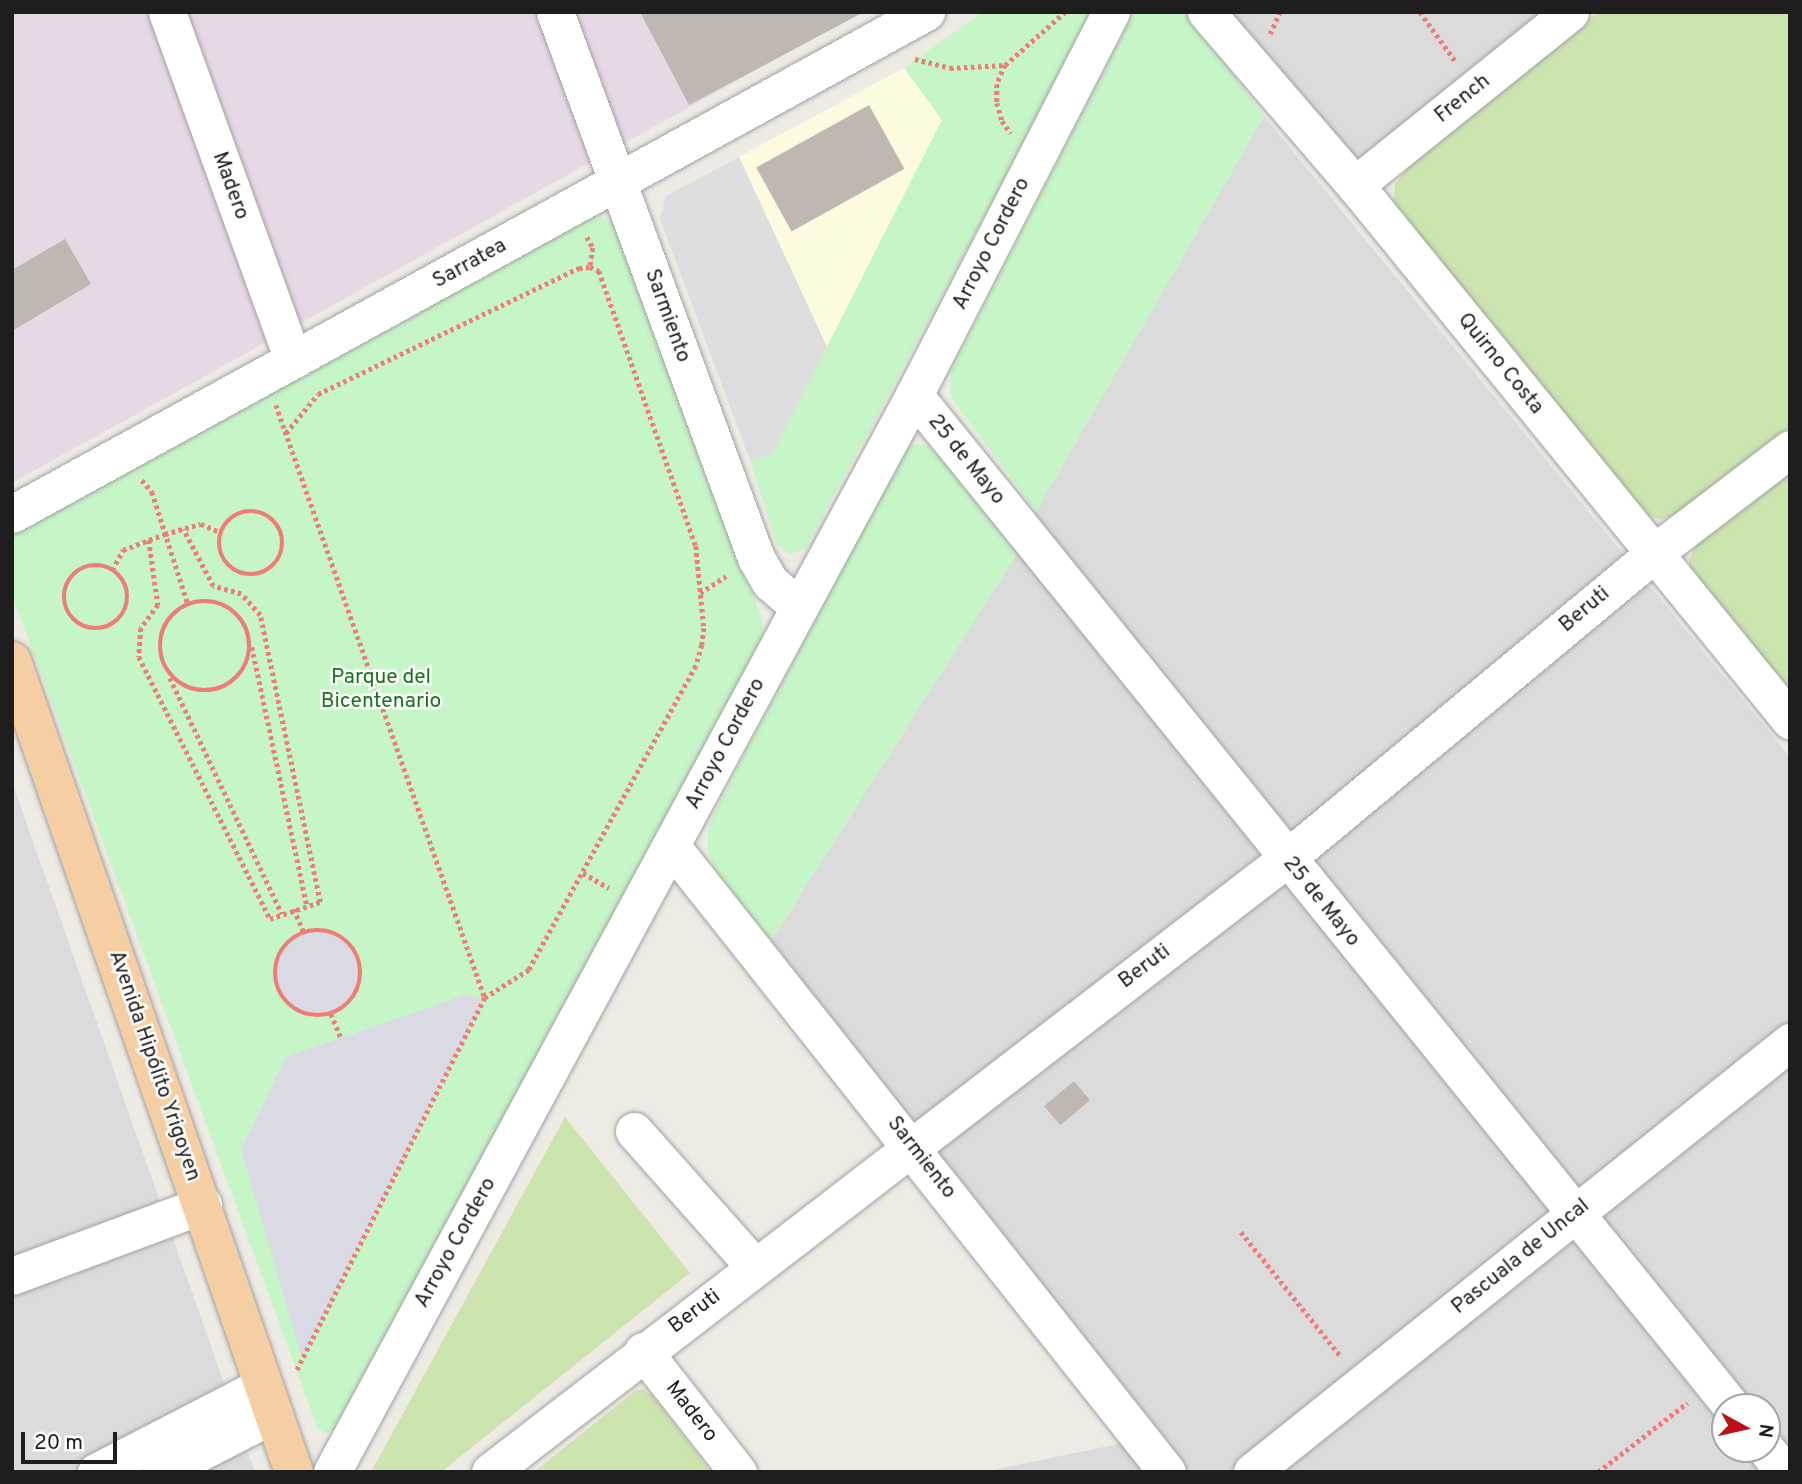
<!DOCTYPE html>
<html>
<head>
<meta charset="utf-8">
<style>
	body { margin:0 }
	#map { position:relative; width:1802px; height:1484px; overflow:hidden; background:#eeebe5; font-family:Overpass,sans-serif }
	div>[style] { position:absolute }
	.residential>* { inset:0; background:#dcdbdb }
	.industrial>* { inset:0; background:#e7d8e5 }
	.education>* { inset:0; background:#fcfbe0 }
	.grass>* { inset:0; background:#cce5af }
	.park>* { inset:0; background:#c6f5c7 }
	.parking>* { inset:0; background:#dedede }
	.plaza>* { inset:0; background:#dadae4 }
	.round { border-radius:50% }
	.building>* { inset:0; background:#bfb7b2; transform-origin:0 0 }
	.path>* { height:4.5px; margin-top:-2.25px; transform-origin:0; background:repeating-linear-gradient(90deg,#ef7d76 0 3.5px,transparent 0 7px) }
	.path>.ring { margin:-2.25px; padding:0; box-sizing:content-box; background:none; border:4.5px solid #ef7d76; border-radius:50% }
	.roads { filter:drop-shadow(0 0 2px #a2a2a2) drop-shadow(0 0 2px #a2a2a2) }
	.minor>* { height:37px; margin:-18.5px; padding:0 18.5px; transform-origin:18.5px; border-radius:18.5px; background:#fff }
	.major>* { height:38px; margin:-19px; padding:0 19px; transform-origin:19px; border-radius:19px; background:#f5cea4 }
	span { translate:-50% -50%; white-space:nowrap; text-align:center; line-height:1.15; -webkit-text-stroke:5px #fff; paint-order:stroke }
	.street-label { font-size:21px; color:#1e1e1e }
	.park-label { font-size:21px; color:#147518 }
	.frame { position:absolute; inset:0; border:14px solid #1e1e1e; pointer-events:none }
	.north { position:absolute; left:1711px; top:1393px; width:70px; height:70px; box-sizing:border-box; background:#fff; border:2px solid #a5a5a5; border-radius:50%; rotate:98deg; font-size:19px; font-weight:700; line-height:28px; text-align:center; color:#1e1e1e }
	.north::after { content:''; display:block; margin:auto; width:24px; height:32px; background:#bd0f17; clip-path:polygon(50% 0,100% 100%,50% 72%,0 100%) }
	.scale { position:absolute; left:21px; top:1432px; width:96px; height:32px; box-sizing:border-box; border:4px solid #1e1e1e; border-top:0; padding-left:9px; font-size:21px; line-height:24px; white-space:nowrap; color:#1e1e1e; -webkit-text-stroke:5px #fff; paint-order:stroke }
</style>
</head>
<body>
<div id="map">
	<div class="residential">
		<div style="clip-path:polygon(1221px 12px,1549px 12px,1355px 171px)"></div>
		<div style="clip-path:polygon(evenodd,1264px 116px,1790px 757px,1790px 1472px,983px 1472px,1162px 1435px,771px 941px,1018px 552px,1036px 511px,1264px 116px,1725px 1407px,1767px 1407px,1767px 1449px,1725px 1449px,1725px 1407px)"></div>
		<div style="clip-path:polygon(12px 782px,224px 1383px,255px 1472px,12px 1472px)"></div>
	</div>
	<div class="industrial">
		<div style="clip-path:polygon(12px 12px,861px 12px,12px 483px)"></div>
	</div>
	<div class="education">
		<div style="clip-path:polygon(904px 68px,942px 120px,827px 347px,739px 157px)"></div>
	</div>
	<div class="grass">
		<div style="clip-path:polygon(1598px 12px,1790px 12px,1790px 427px,1681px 512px,1662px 520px,1642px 514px,1393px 204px,1395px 184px,1408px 168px)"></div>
		<div style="clip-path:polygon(1790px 470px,1790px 700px,1694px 582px,1689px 561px,1696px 543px)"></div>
		<div style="clip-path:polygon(565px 1117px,690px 1273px,441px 1472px,371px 1472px)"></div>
		<div style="clip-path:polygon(643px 1389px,652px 1395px,711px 1472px,534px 1472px,635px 1391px)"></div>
	</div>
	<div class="park">
		<div style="clip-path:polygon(983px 12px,1095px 12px,805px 549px,790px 554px,777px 545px,750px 460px,772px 455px,942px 120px,904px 68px)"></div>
		<div style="clip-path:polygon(1134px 12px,1186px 12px,1264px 116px,1036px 511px,955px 403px,950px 394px,951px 371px)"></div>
		<div style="clip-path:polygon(600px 217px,615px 222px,624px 236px,762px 619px,763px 634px,760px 647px,333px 1431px,325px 1433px,318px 1429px,12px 594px,12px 534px,587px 218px)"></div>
		<div style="clip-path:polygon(924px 444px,938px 454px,1018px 552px,771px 941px,716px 872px,708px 852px,707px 836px,712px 818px,902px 453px,914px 445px)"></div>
	</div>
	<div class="parking">
		<div style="clip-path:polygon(739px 157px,827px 347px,772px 455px,750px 460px,660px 219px,666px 196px)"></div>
	</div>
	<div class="plaza">
		<div class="round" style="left:275px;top:930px;width:86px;height:86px"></div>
		<div style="clip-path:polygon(465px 995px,485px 998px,302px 1359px,241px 1149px,286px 1057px)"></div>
	</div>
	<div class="building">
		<div style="clip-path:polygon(640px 12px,864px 12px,689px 105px)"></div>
		<div style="left:869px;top:105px;width:73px;height:129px;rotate:61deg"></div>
		<div style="clip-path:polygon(65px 239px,91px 284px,12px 331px,12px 270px)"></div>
		<div style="left:1074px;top:1081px;width:25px;height:39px;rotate:50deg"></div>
	</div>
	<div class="path">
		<div style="left:1420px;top:12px;width:62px;rotate:54.2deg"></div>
		<div style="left:1270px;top:34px;width:24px;rotate:-66deg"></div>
		<div style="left:915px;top:59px;width:36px;rotate:14deg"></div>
		<div style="left:950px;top:68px;width:55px;rotate:-3.1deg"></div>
		<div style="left:1005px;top:65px;width:80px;rotate:-41.5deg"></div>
		<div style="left:1005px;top:65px;width:21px;rotate:113deg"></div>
		<div style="left:997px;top:84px;width:19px;rotate:90deg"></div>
		<div style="left:997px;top:103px;width:19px;rotate:74deg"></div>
		<div style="left:1002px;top:121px;width:15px;rotate:53deg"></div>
		<div style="left:587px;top:237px;width:13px;rotate:61deg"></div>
		<div style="left:593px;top:248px;width:19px;rotate:99deg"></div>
		<div style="left:276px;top:405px;width:629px;rotate:70.59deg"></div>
		<div style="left:485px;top:998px;width:417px;rotate:116.8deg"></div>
		<div style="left:286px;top:433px;width:50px;rotate:-50.6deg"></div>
		<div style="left:318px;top:394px;width:290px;rotate:-25.8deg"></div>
		<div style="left:579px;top:268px;width:11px;rotate:-5deg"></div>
		<div style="left:590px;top:267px;width:10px;rotate:24deg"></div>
		<div style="left:599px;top:271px;width:292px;rotate:70.6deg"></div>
		<div style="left:696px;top:546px;width:82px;rotate:84.4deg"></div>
		<div style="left:704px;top:628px;width:17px;rotate:97deg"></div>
		<div style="left:702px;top:645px;width:22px;rotate:106deg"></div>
		<div style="left:696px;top:666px;width:347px;rotate:118.8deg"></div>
		<div style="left:529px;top:970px;width:52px;rotate:147.5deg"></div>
		<div style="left:142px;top:480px;width:16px;rotate:50deg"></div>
		<div style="left:152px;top:492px;width:118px;rotate:72.2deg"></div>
		<div class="ring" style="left:219px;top:511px;width:59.5px;height:59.5px"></div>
		<div style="left:149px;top:540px;width:66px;rotate:82.1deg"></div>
		<div style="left:158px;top:605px;width:29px;rotate:126deg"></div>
		<div style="left:141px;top:628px;width:29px;rotate:94deg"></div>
		<div style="left:139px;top:657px;width:293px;rotate:63.4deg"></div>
		<div style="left:270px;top:919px;width:53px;rotate:-18.8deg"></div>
		<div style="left:320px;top:902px;width:293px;rotate:-101.8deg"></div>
		<div style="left:260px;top:615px;width:28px;rotate:-132deg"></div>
		<div style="left:241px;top:594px;width:29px;rotate:-164deg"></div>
		<div style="left:213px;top:586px;width:64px;rotate:-117.8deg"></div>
		<div class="ring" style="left:64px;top:565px;width:59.5px;height:59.5px"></div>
		<div style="left:112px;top:570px;width:23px;rotate:-61deg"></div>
		<div style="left:123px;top:550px;width:45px;rotate:-20.9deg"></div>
		<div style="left:165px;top:534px;width:37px;rotate:-16deg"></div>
		<div style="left:201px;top:524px;width:21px;rotate:23deg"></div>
		<div style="left:700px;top:593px;width:31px;rotate:-33deg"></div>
		<div class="ring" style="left:160px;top:601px;width:85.5px;height:85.5px"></div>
		<div style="left:252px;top:647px;width:264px;rotate:78deg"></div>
		<div style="left:170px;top:678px;width:261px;rotate:64.6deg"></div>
		<div style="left:583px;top:873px;width:30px;rotate:30deg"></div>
		<div style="left:294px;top:909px;width:25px;rotate:67deg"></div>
		<div class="ring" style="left:275px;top:930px;width:81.5px;height:81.5px"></div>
		<div style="left:331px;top:1014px;width:26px;rotate:67deg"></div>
		<div style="left:1241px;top:1232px;width:161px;rotate:51.3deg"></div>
		<div style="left:1598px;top:1472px;width:113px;rotate:-37.8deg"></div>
	</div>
	<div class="roads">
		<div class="minor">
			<div style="left:167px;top:12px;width:370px;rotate:70.1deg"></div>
			<div style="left:555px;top:12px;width:582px;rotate:69.79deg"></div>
			<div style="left:756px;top:558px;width:28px;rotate:60deg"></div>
			<div style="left:770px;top:582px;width:38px;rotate:41deg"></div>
			<div style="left:1206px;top:12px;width:228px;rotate:49.3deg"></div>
			<div style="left:1355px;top:185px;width:690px;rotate:50.89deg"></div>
			<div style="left:1355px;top:185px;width:276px;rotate:-38.8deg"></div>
			<div style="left:914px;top:395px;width:1301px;rotate:51.05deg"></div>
			<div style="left:12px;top:514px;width:1043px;rotate:-28.78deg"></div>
			<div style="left:672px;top:847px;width:797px;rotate:51.62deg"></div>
			<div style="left:634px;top:1131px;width:181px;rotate:48.4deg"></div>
			<div style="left:12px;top:1276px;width:204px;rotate:-20.4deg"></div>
			<div style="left:643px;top:1351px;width:154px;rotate:51.9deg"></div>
			<div style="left:1766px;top:1449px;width:29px;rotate:52deg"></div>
			<div style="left:96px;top:1472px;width:189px;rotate:-27.4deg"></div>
			<div style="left:161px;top:1472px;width:127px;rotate:-27.2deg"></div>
			<div style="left:332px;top:1472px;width:1224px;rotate:-61.61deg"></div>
			<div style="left:914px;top:395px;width:431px;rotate:-62.8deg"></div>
			<div style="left:490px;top:1472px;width:1005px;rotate:-37.6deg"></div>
			<div style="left:1286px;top:859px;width:479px;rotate:-39.7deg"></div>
			<div style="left:1654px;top:553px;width:171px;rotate:-37.4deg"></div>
			<div style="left:1252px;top:1472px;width:689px;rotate:-38.63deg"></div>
		</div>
		<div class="major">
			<div style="left:12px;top:661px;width:859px;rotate:70.83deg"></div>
		</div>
	</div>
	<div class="street-label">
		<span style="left:1463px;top:99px;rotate:-39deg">French</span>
		<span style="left:230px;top:186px;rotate:70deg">Madero</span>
		<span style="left:992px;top:244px;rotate:-63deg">Arroyo Cordero</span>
		<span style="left:470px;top:264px;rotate:-29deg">Sarratea</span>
		<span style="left:667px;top:316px;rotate:70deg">Sarmiento</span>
		<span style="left:1500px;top:364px;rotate:51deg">Quirno Costa</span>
		<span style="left:966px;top:460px;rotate:51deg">25 de Mayo</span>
		<span style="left:1585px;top:610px;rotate:-40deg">Beruti</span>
		<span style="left:726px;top:744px;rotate:-62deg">Arroyo Cordero</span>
		<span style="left:1321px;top:902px;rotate:51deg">25 de Mayo</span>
		<span style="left:1145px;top:967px;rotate:-37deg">Beruti</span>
		<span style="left:154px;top:1066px;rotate:71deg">Avenida Hipólito Yrigoyen</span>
		<span style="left:921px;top:1158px;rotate:52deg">Sarmiento</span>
		<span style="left:456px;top:1243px;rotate:-61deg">Arroyo Cordero</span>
		<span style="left:1521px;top:1257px;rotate:-39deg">Pascuala de Uncal</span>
		<span style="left:695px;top:1312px;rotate:-37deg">Beruti</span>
		<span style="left:691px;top:1412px;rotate:52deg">Madero</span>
	</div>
	<div class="park-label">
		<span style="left:381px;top:690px">Parque del<br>Bicentenario</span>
	</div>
	<div class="frame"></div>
	<div class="north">N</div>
	<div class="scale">20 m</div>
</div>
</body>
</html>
